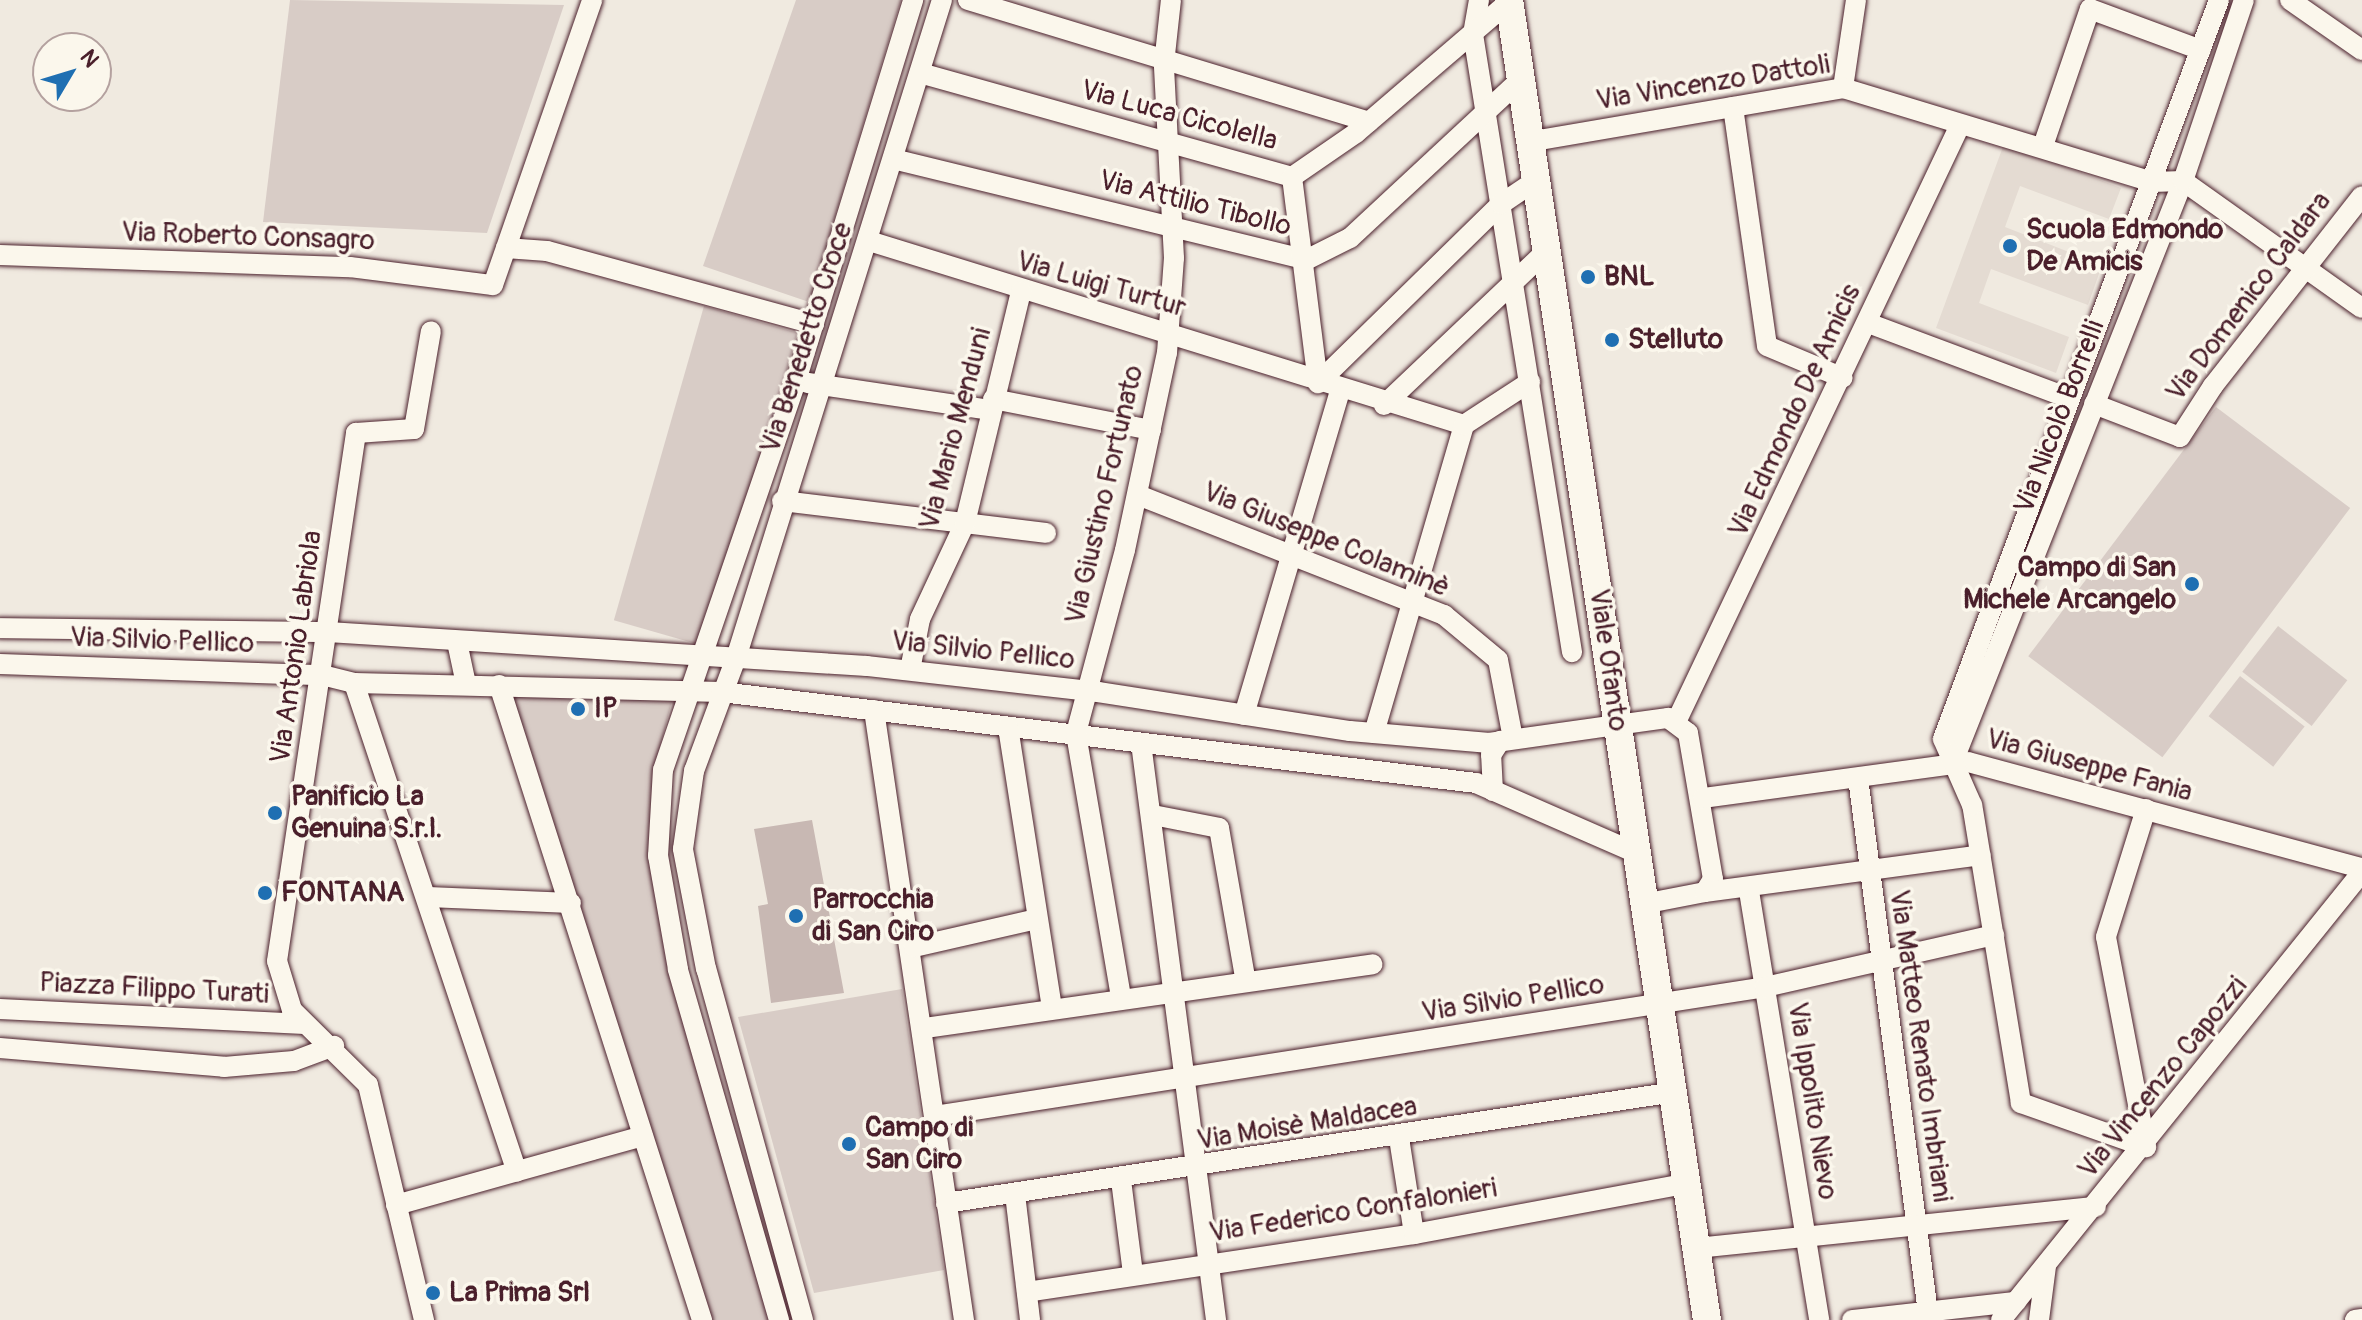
<!DOCTYPE html>
<html>
<head>
<meta charset="utf-8">
<style>
	body { margin:0 }
	#map { position:relative; width:2362px; height:1320px; overflow:hidden; background:#f0eae0; font-family:Pangolin,sans-serif }
	div>[style] { position:absolute }
	.built>* { inset:0; background:#e4dbd2 }
	.green>* { inset:0; background:#d8ccc6; transform-origin:0 0 }
	.building>* { inset:0; background:#c8b8b3 }
	.roads { filter:drop-shadow(0 0 2px #4a1f2b) drop-shadow(0 0 2px #4a1f2b) }
	.minor>* { height:20px; margin:-10px; padding:0 10px; transform-origin:10px; border-radius:10px; background:#fbf7ec }
	.secondary>* { height:28px; margin:-14px; padding:0 14px; transform-origin:14px; border-radius:14px; background:#fbf7ec }
	.dots>* { width:22px; height:22px; translate:-50% -50%; box-sizing:border-box; border:4px solid #fbf7ec; border-radius:50% }
	span { translate:-50% -50%; white-space:nowrap; text-align:center; line-height:1.15; -webkit-text-stroke:7px #fbf7ec; paint-order:stroke }
	.street-label { font-size:28px; color:#4a1f2b }
	.poi-label { font-size:28px; color:#4a1f2b; font-weight:700 }
	.left { translate:0 -50%; text-align:left }
	.right { translate:-100% -50%; text-align:right }
	.north { position:absolute; left:32px; top:32px; width:80px; height:80px; box-sizing:border-box; background:#fbf7ec; border:2px solid #b4a19f; border-radius:50%; rotate:52deg; font-size:22px; font-weight:700; line-height:32px; text-align:center; color:#4a1f2b }
	.north::after { content:''; display:block; margin:auto; width:28px; height:36px; background:#1f6fb2; clip-path:polygon(50% 0,100% 100%,50% 72%,0 100%) }
</style>
</head>
<body>
<div id="map">
	<div class="built">
		<div style="clip-path:polygon(2004px 144px,2121px 188px,2109px 219px,2020px 186px,2005px 227px,2102px 265px,2088px 305px,1991px 269px,1979px 303px,2069px 337px,2056px 373px,1936px 328px)"></div>
	</div>
	<div class="green">
		<div style="clip-path:polygon(290px 0,564px 5px,487px 233px,263px 222px)"></div>
		<div style="clip-path:polygon(796px 0,901px 0,809px 302px,703px 266px)"></div>
		<div style="left:704px;top:306px;width:97px;height:327px;rotate:16deg"></div>
		<div style="left:2216px;top:407px;width:168px;height:312px;rotate:37deg"></div>
		<div style="left:2278px;top:626px;width:88px;height:58px;rotate:38deg"></div>
		<div style="left:2240px;top:676px;width:82px;height:51px;rotate:38deg"></div>
		<div style="clip-path:polygon(508px 693px,673px 697px,656px 762px,649px 857px,771px 1320px,710px 1320px)"></div>
		<div style="clip-path:polygon(902px 989px,944px 1270px,814px 1293px,738px 1017px)"></div>
	</div>
	<div class="building">
		<div style="clip-path:polygon(812px 820px,844px 993px,771px 1003px,758px 906px,768px 904px,754px 829px)"></div>
	</div>
	<div class="roads">
		<div class="minor">
			<div style="left:968px;top:0;width:419px;rotate:16.9deg"></div>
			<div style="left:1479px;top:0;width:35px;rotate:100deg"></div>
			<div style="left:1473px;top:34px;width:626px;rotate:80.9deg"></div>
			<div style="left:2290px;top:0;width:88px;rotate:34.8deg"></div>
			<div style="left:920px;top:73px;width:386px;rotate:15.6deg"></div>
			<div style="left:1292px;top:177px;width:78px;rotate:-34.5deg"></div>
			<div style="left:1356px;top:133px;width:201px;rotate:-40.6deg"></div>
			<div style="left:1843px;top:88px;width:89px;rotate:-81.6deg"></div>
			<div style="left:1733px;top:107px;width:241px;rotate:81.9deg"></div>
			<div style="left:1767px;top:346px;width:82px;rotate:22.8deg"></div>
			<div style="left:1528px;top:142px;width:320px;rotate:-9.7deg"></div>
			<div style="left:1843px;top:88px;width:323px;rotate:16.9deg"></div>
			<div style="left:2152px;top:182px;width:31px;rotate:-2deg"></div>
			<div style="left:2183px;top:181px;width:219px;rotate:35.4deg"></div>
			<div style="left:2043px;top:146px;width:145px;rotate:-71.1deg"></div>
			<div style="left:2090px;top:9px;width:118px;rotate:20.3deg"></div>
			<div style="left:893px;top:159px;width:425px;rotate:13.7deg"></div>
			<div style="left:1306px;top:260px;width:49px;rotate:-26.6deg"></div>
			<div style="left:1350px;top:238px;width:229px;rotate:-42.9deg"></div>
			<div style="left:1292px;top:177px;width:208px;rotate:82.8deg"></div>
			<div style="left:869px;top:241px;width:623px;rotate:17.18deg"></div>
			<div style="left:506px;top:248px;width:41px;rotate:4.2deg"></div>
			<div style="left:547px;top:251px;width:277px;rotate:15.3deg"></div>
			<div style="left:0;top:255px;width:350px;rotate:2deg"></div>
			<div style="left:350px;top:267px;width:144px;rotate:7.2deg"></div>
			<div style="left:493px;top:285px;width:302px;rotate:-70.8deg"></div>
			<div style="left:1868px;top:323px;width:211px;rotate:20.5deg"></div>
			<div style="left:808px;top:383px;width:185px;rotate:8.4deg"></div>
			<div style="left:1318px;top:383px;width:256px;rotate:-44.4deg"></div>
			<div style="left:1501px;top:204px;width:40px;rotate:-34deg"></div>
			<div style="left:993px;top:399px;width:161px;rotate:11.1deg"></div>
			<div style="left:2094px;top:404px;width:92px;rotate:21deg"></div>
			<div style="left:2180px;top:437px;width:61px;rotate:-57.1deg"></div>
			<div style="left:2213px;top:386px;width:241px;rotate:-51.9deg"></div>
			<div style="left:1384px;top:405px;width:222px;rotate:-43.5deg"></div>
			<div style="left:1138px;top:495px;width:329px;rotate:21.4deg"></div>
			<div style="left:1444px;top:615px;width:70px;rotate:39.8deg"></div>
			<div style="left:1498px;top:660px;width:80px;rotate:79.2deg"></div>
			<div style="left:782px;top:501px;width:266px;rotate:6.9deg"></div>
			<div style="left:0;top:628px;width:328px;rotate:0.7deg"></div>
			<div style="left:328px;top:632px;width:540px;rotate:3.61deg"></div>
			<div style="left:867px;top:666px;width:232px;rotate:6.4deg"></div>
			<div style="left:1098px;top:692px;width:255px;rotate:8.8deg"></div>
			<div style="left:1350px;top:731px;width:140px;rotate:4.9deg"></div>
			<div style="left:1489px;top:743px;width:181px;rotate:-8deg"></div>
			<div style="left:1668px;top:718px;width:25px;rotate:37deg"></div>
			<div style="left:1688px;top:733px;width:148px;rotate:80.3deg"></div>
			<div style="left:1713px;top:879px;width:15px;rotate:122deg"></div>
			<div style="left:1705px;top:892px;width:63px;rotate:169deg"></div>
			<div style="left:457px;top:642px;width:43px;rotate:77.9deg"></div>
			<div style="left:0;top:664px;width:322px;rotate:2deg"></div>
			<div style="left:322px;top:675px;width:33px;rotate:14deg"></div>
			<div style="left:354px;top:683px;width:367px;rotate:1.4deg"></div>
			<div style="left:721px;top:692px;width:760px;rotate:6.87deg"></div>
			<div style="left:1476px;top:783px;width:172px;rotate:23.6deg"></div>
			<div style="left:910px;top:670px;width:52px;rotate:-78.9deg"></div>
			<div style="left:920px;top:619px;width:106px;rotate:-64.9deg"></div>
			<div style="left:965px;top:523px;width:238px;rotate:-76.4deg"></div>
			<div style="left:354px;top:683px;width:515px;rotate:71.57deg"></div>
			<div style="left:499px;top:685px;width:667px;rotate:72.27deg"></div>
			<div style="left:874px;top:710px;width:617px;rotate:81.61deg"></div>
			<div style="left:1244px;top:715px;width:339px;rotate:-73.5deg"></div>
			<div style="left:1677px;top:720px;width:659px;rotate:-64.56deg"></div>
			<div style="left:1008px;top:727px;width:283px;rotate:81.1deg"></div>
			<div style="left:1374px;top:733px;width:321px;rotate:-73.7deg"></div>
			<div style="left:1464px;top:425px;width:79px;rotate:-33.1deg"></div>
			<div style="left:1141px;top:743px;width:582px;rotate:82.59deg"></div>
			<div style="left:1953px;top:762px;width:625px;rotate:-68.4deg"></div>
			<div style="left:2183px;top:181px;width:191px;rotate:-71.4deg"></div>
			<div style="left:1858px;top:778px;width:547px;rotate:82.54deg"></div>
			<div style="left:1493px;top:791px;width:36px;rotate:-93deg"></div>
			<div style="left:1491px;top:755px;width:17px;rotate:-57deg"></div>
			<div style="left:1703px;top:798px;width:267px;rotate:-7.7deg"></div>
			<div style="left:1968px;top:762px;width:408px;rotate:15.1deg"></div>
			<div style="left:2146px;top:809px;width:134px;rotate:107.4deg"></div>
			<div style="left:2106px;top:937px;width:214px;rotate:79.2deg"></div>
			<div style="left:1153px;top:815px;width:67px;rotate:11.1deg"></div>
			<div style="left:1219px;top:828px;width:156px;rotate:80.1deg"></div>
			<div style="left:1749px;top:891px;width:435px;rotate:80.7deg"></div>
			<div style="left:1705px;top:892px;width:278px;rotate:-7.6deg"></div>
			<div style="left:428px;top:897px;width:143px;rotate:2.4deg"></div>
			<div style="left:914px;top:947px;width:126px;rotate:-12.8deg"></div>
			<div style="left:1121px;top:997px;width:268px;rotate:-99.7deg"></div>
			<div style="left:1076px;top:733px;width:189px;rotate:-75deg"></div>
			<div style="left:1125px;top:550px;width:201px;rotate:-78deg"></div>
			<div style="left:1167px;top:353px;width:95px;rotate:-85.8deg"></div>
			<div style="left:1174px;top:258px;width:194px;rotate:-93deg"></div>
			<div style="left:1164px;top:64px;width:64px;rotate:-83.8deg"></div>
			<div style="left:0;top:1009px;width:305px;rotate:2.8deg"></div>
			<div style="left:925px;top:1028px;width:452px;rotate:-8.1deg"></div>
			<div style="left:0;top:1048px;width:225px;rotate:4.8deg"></div>
			<div style="left:224px;top:1067px;width:70px;rotate:-4.9deg"></div>
			<div style="left:294px;top:1061px;width:43px;rotate:-20.6deg"></div>
			<div style="left:935px;top:1116px;width:840px;rotate:-8.83deg"></div>
			<div style="left:1765px;top:987px;width:235px;rotate:-12.8deg"></div>
			<div style="left:1399px;top:1138px;width:97px;rotate:81.1deg"></div>
			<div style="left:2146px;top:1147px;width:133px;rotate:-160.6deg"></div>
			<div style="left:2021px;top:1103px;width:302px;rotate:-99.3deg"></div>
			<div style="left:1972px;top:805px;width:72px;rotate:-113.7deg"></div>
			<div style="left:1943px;top:739px;width:789px;rotate:-69.52deg"></div>
			<div style="left:1121px;top:1180px;width:95px;rotate:82.7deg"></div>
			<div style="left:1015px;top:1194px;width:127px;rotate:83.2deg"></div>
			<div style="left:946px;top:1203px;width:737px;rotate:-8.66deg"></div>
			<div style="left:396px;top:1205px;width:256px;rotate:-15.6deg"></div>
			<div style="left:1697px;top:1248px;width:401px;rotate:-5.9deg"></div>
			<div style="left:1027px;top:1292px;width:391px;rotate:-8.5deg"></div>
			<div style="left:1414px;top:1234px;width:279px;rotate:-10.5deg"></div>
			<div style="left:424px;top:1320px;width:242px;rotate:-103.4deg"></div>
			<div style="left:368px;top:1085px;width:107px;rotate:-135.4deg"></div>
			<div style="left:292px;top:1010px;width:51px;rotate:-107deg"></div>
			<div style="left:277px;top:961px;width:534px;rotate:-81.49deg"></div>
			<div style="left:356px;top:433px;width:58px;rotate:-3.9deg"></div>
			<div style="left:414px;top:429px;width:99px;rotate:-80.2deg"></div>
			<div style="left:779px;top:1320px;width:365px;rotate:-106.1deg"></div>
			<div style="left:678px;top:969px;width:115px;rotate:-100deg"></div>
			<div style="left:658px;top:856px;width:86px;rotate:-86.7deg"></div>
			<div style="left:663px;top:770px;width:411px;rotate:-71.1deg"></div>
			<div style="left:796px;top:381px;width:399px;rotate:-72.9deg"></div>
			<div style="left:803px;top:1320px;width:364px;rotate:-105.4deg"></div>
			<div style="left:706px;top:969px;width:122px;rotate:-100.9deg"></div>
			<div style="left:683px;top:849px;width:79px;rotate:-82deg"></div>
			<div style="left:694px;top:771px;width:121px;rotate:-69.6deg"></div>
			<div style="left:736px;top:658px;width:689px;rotate:-72.62deg"></div>
			<div style="left:1852px;top:1320px;width:165px;rotate:-6.3deg"></div>
			<div style="left:2001px;top:1320px;width:575px;rotate:-51.14deg"></div>
			<div style="left:2039px;top:1320px;width:54px;rotate:-82.6deg"></div>
			<div style="left:2355px;top:1320px;width:7px;rotate:-8deg"></div>
		</div>
		<div class="secondary">
			<div style="left:1509px;top:0;width:1335px;rotate:81.47deg"></div>
		</div>
	</div>
	<div class="dots">
		<div style="left:2010px;top:246px;background:#1f6fb2"></div>
		<div style="left:1588px;top:277px;background:#1f6fb2"></div>
		<div style="left:1612px;top:340px;background:#1f6fb2"></div>
		<div style="left:2192px;top:584px;background:#1f6fb2"></div>
		<div style="left:578px;top:709px;background:#1f6fb2"></div>
		<div style="left:275px;top:813px;background:#1f6fb2"></div>
		<div style="left:265px;top:893px;background:#1f6fb2"></div>
		<div style="left:796px;top:916px;background:#1f6fb2"></div>
		<div style="left:849px;top:1144px;background:#1f6fb2"></div>
		<div style="left:433px;top:1293px;background:#1f6fb2"></div>
	</div>
	<div class="street-label">
		<span style="left:1713px;top:83px;rotate:-9deg">Via Vincenzo Dattoli</span>
		<span style="left:1179px;top:116px;rotate:15deg">Via Luca Cicolella</span>
		<span style="left:1195px;top:204px;rotate:14deg">Via Attilio Tibollo</span>
		<span style="left:248px;top:237px;rotate:2deg">Via Roberto Consagro</span>
		<span style="left:1101px;top:285px;rotate:16deg">Via Luigi Turtur</span>
		<span style="left:2249px;top:297px;rotate:-53deg">Via Domenico Caldara</span>
		<span style="left:807px;top:338px;rotate:-72deg">Via Benedetto Croce</span>
		<span style="left:1795px;top:411px;rotate:-65deg">Via Edmondo De Amicis</span>
		<span style="left:2060px;top:417px;rotate:-69deg">Via Nicolò Borrelli</span>
		<span style="left:956px;top:429px;rotate:-75deg">Via Mario Menduni</span>
		<span style="left:1105px;top:495px;rotate:-77deg">Via Giustino Fortunato</span>
		<span style="left:1326px;top:540px;rotate:22deg">Via Giuseppe Colaminè</span>
		<span style="left:162px;top:641px;rotate:2deg">Via Silvio Pellico</span>
		<span style="left:297px;top:647px;rotate:-82deg">Via Antonio Labriola</span>
		<span style="left:983px;top:651px;rotate:6deg">Via Silvio Pellico</span>
		<span style="left:1608px;top:660px;rotate:82deg">Viale Ofanto</span>
		<span style="left:2089px;top:766px;rotate:15deg">Via Giuseppe Fania</span>
		<span style="left:154px;top:989px;rotate:3deg">Piazza Filippo Turati</span>
		<span style="left:1513px;top:999px;rotate:-9deg">Via Silvio Pellico</span>
		<span style="left:1920px;top:1046px;rotate:82deg">Via Matteo Renato Imbriani</span>
		<span style="left:2163px;top:1078px;rotate:-51deg">Via Vincenzo Capozzi</span>
		<span style="left:1812px;top:1101px;rotate:81deg">Via Ippolito Nievo</span>
		<span style="left:1307px;top:1124px;rotate:-9deg">Via Moisè Maldacea</span>
		<span style="left:1353px;top:1211px;rotate:-9deg">Via Federico Confalonieri</span>
	</div>
	<div class="poi-label">
		<span class="left" style="left:2026px;top:246px">Scuola Edmondo<br>De Amicis</span>
		<span class="left" style="left:1604px;top:277px">BNL</span>
		<span class="left" style="left:1628px;top:340px">Stelluto</span>
		<span class="right" style="left:2176px;top:584px">Campo di San<br>Michele Arcangelo</span>
		<span class="left" style="left:594px;top:709px">IP</span>
		<span class="left" style="left:291px;top:813px">Panificio La<br>Genuina S.r.l.</span>
		<span class="left" style="left:281px;top:893px">FONTANA</span>
		<span class="left" style="left:812px;top:916px">Parrocchia<br>di San Ciro</span>
		<span class="left" style="left:865px;top:1144px">Campo di<br>San Ciro</span>
		<span class="left" style="left:449px;top:1293px">La Prima Srl</span>
	</div>
	<div class="north">N</div>
</div>
</body>
</html>
